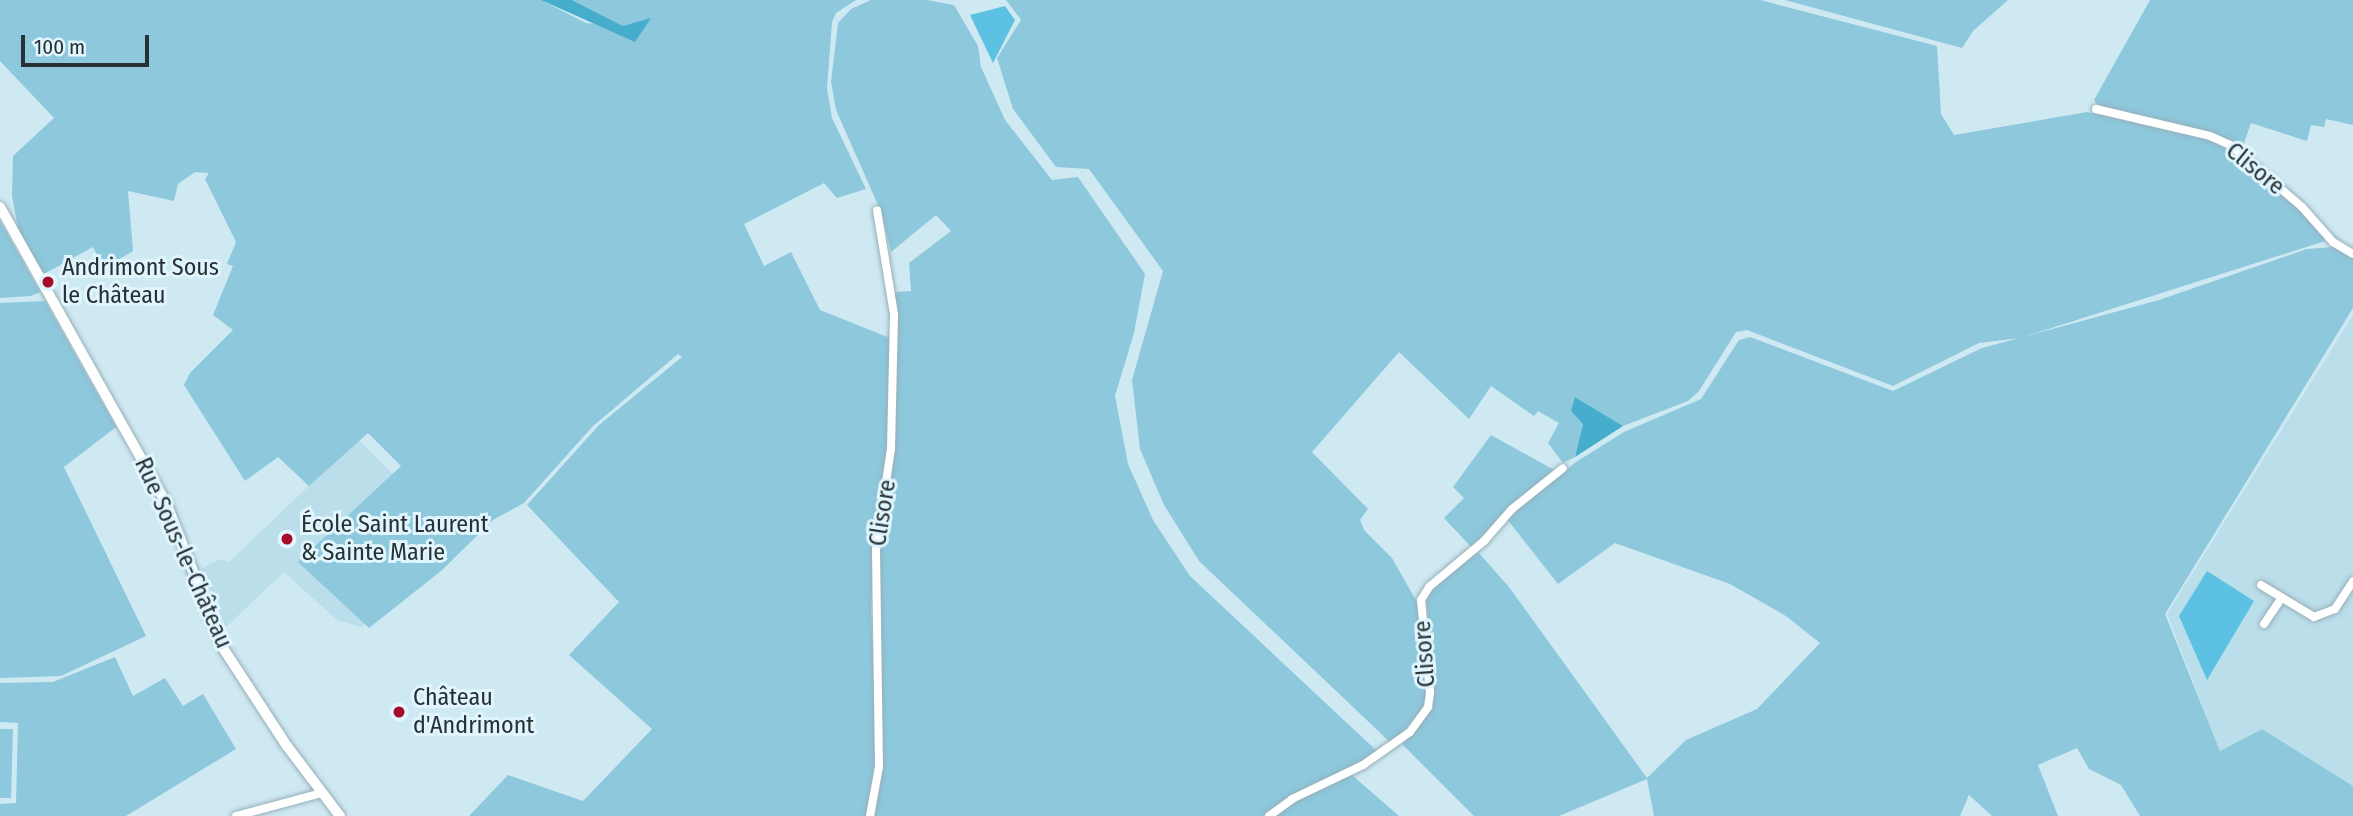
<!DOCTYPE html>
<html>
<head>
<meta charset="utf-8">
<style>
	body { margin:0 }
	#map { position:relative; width:2353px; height:816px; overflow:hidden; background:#cfe9f3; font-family:"Fira Sans Condensed",sans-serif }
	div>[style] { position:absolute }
	.built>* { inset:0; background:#bbdeeb }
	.green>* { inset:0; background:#8dc8dd }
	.forest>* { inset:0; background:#46adcd }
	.water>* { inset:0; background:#5cc1e2 }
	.roads { filter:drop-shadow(0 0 2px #96afb8) drop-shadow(0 0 2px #96afb8) }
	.minor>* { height:8px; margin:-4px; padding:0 4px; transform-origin:4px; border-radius:4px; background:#fff }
	.tertiary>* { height:10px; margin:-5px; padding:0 5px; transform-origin:5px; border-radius:5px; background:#fff }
	.dots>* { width:19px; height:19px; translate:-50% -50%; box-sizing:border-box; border:4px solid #e0f5fd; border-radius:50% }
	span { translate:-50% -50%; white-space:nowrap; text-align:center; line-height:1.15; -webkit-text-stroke:6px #e0f5fd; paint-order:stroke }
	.street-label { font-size:24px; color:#283236 }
	.poi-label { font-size:24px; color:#283236 }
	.left { translate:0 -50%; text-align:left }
	.scale { position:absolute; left:21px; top:35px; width:128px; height:32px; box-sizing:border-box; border:4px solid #283236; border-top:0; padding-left:9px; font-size:21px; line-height:24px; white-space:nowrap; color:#283236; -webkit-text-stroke:5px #e0f5fd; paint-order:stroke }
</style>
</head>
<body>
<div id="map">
	<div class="built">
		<div style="clip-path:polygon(2353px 315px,2353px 786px,2262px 729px,2220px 751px,2167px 614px)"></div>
		<div style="clip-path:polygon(358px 439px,393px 474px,305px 556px,372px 619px,361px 627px,337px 620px,284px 572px,226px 627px,201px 569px,220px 559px,229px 562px)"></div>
	</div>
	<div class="green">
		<div style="clip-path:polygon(0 0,541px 0,586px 23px,623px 26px,572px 0,856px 0,836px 13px,832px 22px,827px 88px,832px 118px,866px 189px,837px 198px,824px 183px,744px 224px,764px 266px,791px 252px,820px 310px,890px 338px,888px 451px,874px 542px,871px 610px,877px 750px,866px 816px,469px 816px,508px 775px,583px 801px,652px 729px,569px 655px,619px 602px,527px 505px,599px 425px,682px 357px,678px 354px,592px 427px,524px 503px,493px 520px,441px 571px,369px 628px,298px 562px,401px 466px,368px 433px,309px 486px,278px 457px,245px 481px,184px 385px,190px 373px,233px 330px,213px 315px,233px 266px,227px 264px,236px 242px,205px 179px,209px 173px,195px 172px,178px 184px,174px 201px,128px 191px,133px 251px,104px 268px,93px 247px,44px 274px,18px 229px,12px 195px,13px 156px,54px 118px,0 61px)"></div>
		<div style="clip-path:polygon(871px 0,927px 0,954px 5px,978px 46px,981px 67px,1005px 120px,1052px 180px,1078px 177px,1145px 274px,1134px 333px,1115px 396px,1128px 464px,1153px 520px,1190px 576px,1379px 753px,1284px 801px,1264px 816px,875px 816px,882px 759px,880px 543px,894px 450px,895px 292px,911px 291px,909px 263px,951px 231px,936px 215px,891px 252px,882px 214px,836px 110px,831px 82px,838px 23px,851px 9px)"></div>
		<div style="clip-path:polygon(1006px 0,1760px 0,1937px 46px,1941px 114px,1954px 135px,2087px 112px,2215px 141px,2287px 197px,2323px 232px,2325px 241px,2020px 338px,1979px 343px,1893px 386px,1747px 330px,1736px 332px,1699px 391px,1688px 401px,1623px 426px,1575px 397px,1583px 424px,1575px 457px,1563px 463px,1548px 443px,1559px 423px,1538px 411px,1534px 416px,1491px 386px,1469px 419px,1399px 352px,1312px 452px,1368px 509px,1360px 520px,1364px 530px,1392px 558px,1418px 604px,1426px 669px,1425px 706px,1392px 744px,1199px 561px,1164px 505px,1140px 449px,1132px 380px,1163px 271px,1089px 169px,1056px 167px,1013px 109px,997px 58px,1021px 20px)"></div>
		<div style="clip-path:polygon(1785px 0,2008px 0,1973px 31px,1962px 48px)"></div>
		<div style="clip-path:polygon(2150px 0,2353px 0,2353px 125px,2326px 119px,2324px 127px,2311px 125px,2307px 141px,2251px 123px,2242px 149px,2220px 137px,2100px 108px,2094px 100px)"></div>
		<div style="clip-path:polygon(0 221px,40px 292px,31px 296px,0 298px)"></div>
		<div style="clip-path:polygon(2334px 247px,2353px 255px,2353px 308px,2165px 614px,2220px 751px,2262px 729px,2353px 786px,2353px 816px,2140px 816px,2121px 785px,2089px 769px,2077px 748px,2038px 765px,2058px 816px,1992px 816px,1969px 795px,1960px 816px,1654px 816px,1647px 779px,1559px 816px,1474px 816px,1402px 744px,1429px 713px,1435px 683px,1426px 596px,1443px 576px,1478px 552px,1509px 587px,1647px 778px,1686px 740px,1757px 709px,1820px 643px,1786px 616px,1730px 584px,1615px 543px,1558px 584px,1507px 519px,1576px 462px,1624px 432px,1701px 399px,1739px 340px,1750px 337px,1893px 391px,1982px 348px,2159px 300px,2307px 249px)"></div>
		<div style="clip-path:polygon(45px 301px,116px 427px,64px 467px,146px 636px,61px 676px,0 678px,0 303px)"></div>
		<div style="clip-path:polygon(1491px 435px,1556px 471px,1473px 549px,1444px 518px,1464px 498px,1453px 487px)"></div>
		<div style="clip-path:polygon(115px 657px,133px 696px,165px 678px,183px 706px,203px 694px,236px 749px,126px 816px,0 816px,0 804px,16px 803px,18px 723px,0 722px,0 683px,53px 682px)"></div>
		<div style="clip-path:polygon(0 729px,13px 729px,11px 798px,0 798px)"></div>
		<div style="clip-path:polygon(1352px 775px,1399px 816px,1275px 816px,1311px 792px)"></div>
	</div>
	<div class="forest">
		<div style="clip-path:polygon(541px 0,572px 0,623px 26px,651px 18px,635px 42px)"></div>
		<div style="clip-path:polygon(1575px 397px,1623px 426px,1575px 457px,1583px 424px,1571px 411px)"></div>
	</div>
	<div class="water">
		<div style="clip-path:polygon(1005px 6px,1015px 20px,993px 63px,970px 15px)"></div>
		<div style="clip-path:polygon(2207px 571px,2254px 601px,2207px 680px,2179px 616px)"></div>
	</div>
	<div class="roads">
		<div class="minor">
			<div style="left:2096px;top:109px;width:117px;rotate:13.3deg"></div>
			<div style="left:2210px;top:136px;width:22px;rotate:24deg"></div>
			<div style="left:2230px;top:145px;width:95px;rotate:40.7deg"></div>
			<div style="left:2302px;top:207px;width:47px;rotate:48.5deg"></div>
			<div style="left:2333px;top:242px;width:23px;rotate:31deg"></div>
			<div style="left:2261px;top:585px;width:62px;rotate:31.1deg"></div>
			<div style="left:2314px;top:617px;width:22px;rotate:-21deg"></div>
			<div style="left:2335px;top:609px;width:33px;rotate:-57deg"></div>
			<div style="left:2264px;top:624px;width:32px;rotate:-56deg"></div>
			<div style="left:236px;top:816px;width:88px;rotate:-15.1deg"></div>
			<div style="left:870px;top:816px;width:50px;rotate:-79.6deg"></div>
			<div style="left:879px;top:767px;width:217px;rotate:-90.8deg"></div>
			<div style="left:876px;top:550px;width:103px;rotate:-81.6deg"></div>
			<div style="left:891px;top:448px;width:134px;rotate:-88.7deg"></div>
			<div style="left:894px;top:314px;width:105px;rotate:-99.3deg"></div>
			<div style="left:1269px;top:816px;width:29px;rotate:-36deg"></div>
			<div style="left:1292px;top:799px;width:79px;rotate:-25.6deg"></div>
			<div style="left:1363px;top:765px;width:57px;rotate:-35.1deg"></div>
			<div style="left:1410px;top:732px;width:31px;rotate:-54deg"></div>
			<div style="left:1428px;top:707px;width:15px;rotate:-82deg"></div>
			<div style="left:1430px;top:692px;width:92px;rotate:-95.6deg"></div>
			<div style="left:1421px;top:600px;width:15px;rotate:-58deg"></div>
			<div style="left:1429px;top:587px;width:72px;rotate:-39.9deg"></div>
			<div style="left:1484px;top:541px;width:43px;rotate:-48.8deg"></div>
			<div style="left:1512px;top:509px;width:65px;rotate:-38.8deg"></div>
		</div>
		<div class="tertiary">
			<div style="left:0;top:207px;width:342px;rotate:60.7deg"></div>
			<div style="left:167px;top:505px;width:154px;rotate:68.6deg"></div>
			<div style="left:223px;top:648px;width:117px;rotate:56.9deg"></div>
			<div style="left:287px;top:746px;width:88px;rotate:52.9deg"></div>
		</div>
	</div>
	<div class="dots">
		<div style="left:48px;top:282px;background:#a60b28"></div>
		<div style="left:287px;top:539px;background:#a60b28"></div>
		<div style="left:399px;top:712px;background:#a60b28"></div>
	</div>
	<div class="street-label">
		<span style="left:2255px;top:169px;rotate:39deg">Clisore</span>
		<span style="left:883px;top:513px;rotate:-81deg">Clisore</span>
		<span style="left:183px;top:553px;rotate:66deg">Rue Sous-le-Château</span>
		<span style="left:1425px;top:654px;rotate:-94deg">Clisore</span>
	</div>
	<div class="poi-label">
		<span class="left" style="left:62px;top:282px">Andrimont Sous<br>le Château</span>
		<span class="left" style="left:301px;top:539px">École Saint Laurent<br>&amp; Sainte Marie</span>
		<span class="left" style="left:413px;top:712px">Château<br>d'Andrimont</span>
	</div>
	<div class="scale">100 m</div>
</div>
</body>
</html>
